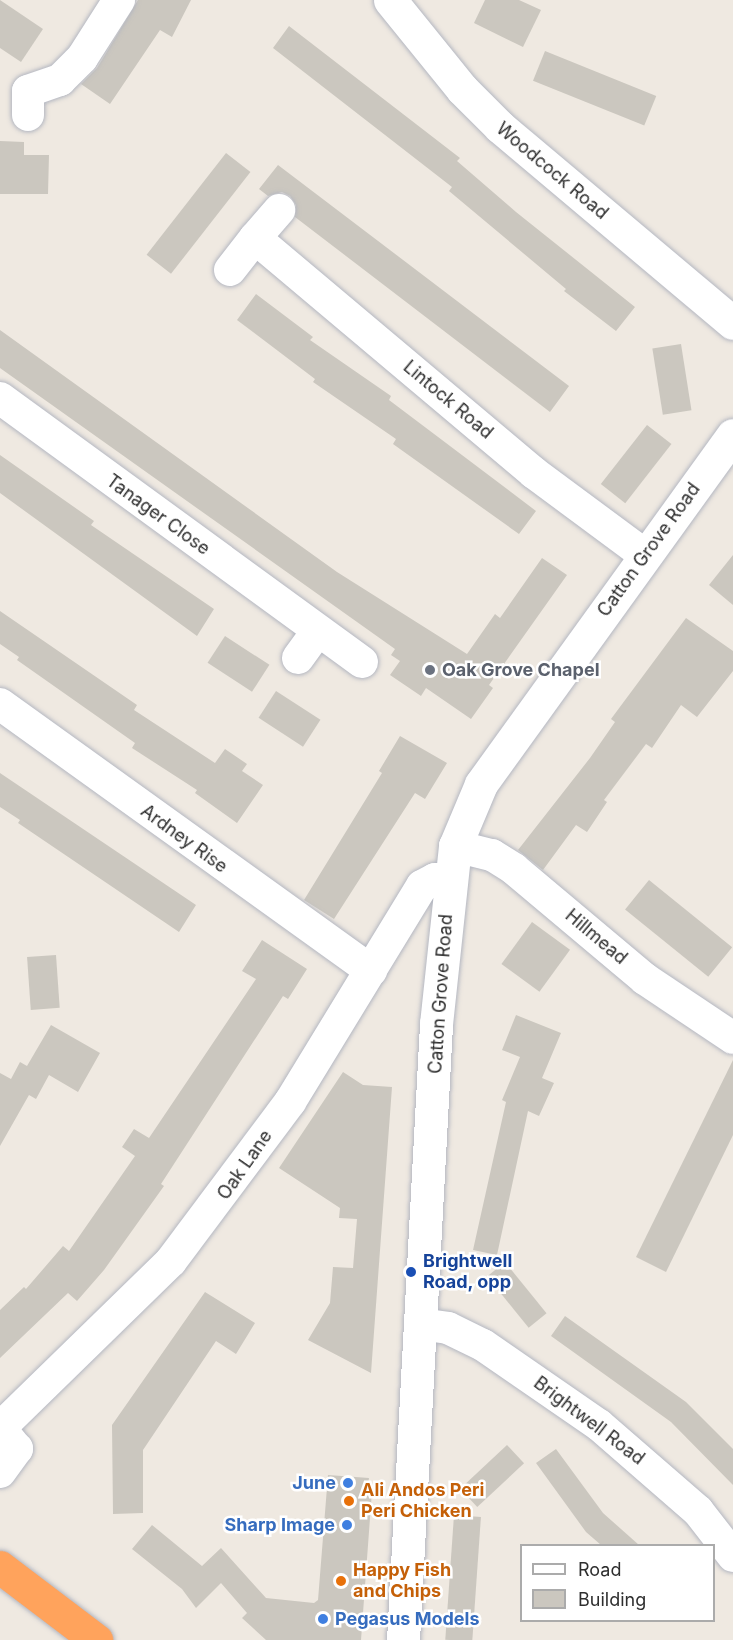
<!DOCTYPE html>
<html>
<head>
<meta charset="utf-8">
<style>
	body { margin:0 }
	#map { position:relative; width:733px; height:1640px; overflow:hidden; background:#efe9e1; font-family:Inter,sans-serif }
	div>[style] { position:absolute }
	.building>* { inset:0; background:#cbc7bf; transform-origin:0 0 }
	.roads { filter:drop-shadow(0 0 2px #b4b7c1) drop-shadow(0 0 2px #b4b7c1) }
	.street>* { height:32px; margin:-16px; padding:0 16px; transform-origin:16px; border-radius:16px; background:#fff }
	.secondary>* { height:33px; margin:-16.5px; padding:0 16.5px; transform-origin:16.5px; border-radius:16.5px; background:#fff }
	.highway>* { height:33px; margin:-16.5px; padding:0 16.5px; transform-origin:16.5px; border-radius:16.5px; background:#ffa35c }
	.dots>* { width:16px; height:16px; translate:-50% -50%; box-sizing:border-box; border:3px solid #fff; border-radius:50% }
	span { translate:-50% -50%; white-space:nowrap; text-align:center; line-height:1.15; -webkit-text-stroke:5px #fff; paint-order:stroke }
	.street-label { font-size:18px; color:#2e2e2e }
	.worship-label { font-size:18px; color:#5b616d; font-weight:700 }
	.left { translate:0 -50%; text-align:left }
	.transit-label { font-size:18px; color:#164399; font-weight:700 }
	.shop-label { font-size:18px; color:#366cbe; font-weight:700 }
	.right { translate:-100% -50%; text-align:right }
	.food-label { font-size:18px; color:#c56008; font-weight:700 }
	.legend { position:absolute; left:520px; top:1544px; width:195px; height:78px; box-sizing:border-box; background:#fff; border:2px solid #ababab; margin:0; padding:8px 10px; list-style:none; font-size:18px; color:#2e2e2e }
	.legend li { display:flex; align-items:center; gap:12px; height:30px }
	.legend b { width:30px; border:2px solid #ababab }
</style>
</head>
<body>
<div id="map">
	<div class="building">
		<div style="clip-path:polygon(0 0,43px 29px,21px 62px,0 48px)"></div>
		<div style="clip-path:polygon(138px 0,191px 0,172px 37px,160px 30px,110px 104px,81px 84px,97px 68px)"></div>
		<div style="clip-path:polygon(485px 0,519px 0,541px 10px,523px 47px,474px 23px)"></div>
		<div style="clip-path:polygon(289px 26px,460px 158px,457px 161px,516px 212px,635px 307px,616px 331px,564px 291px,566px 289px,449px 191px,452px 187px,273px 48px)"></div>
		<div style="left:545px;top:51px;width:120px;height:32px;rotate:22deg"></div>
		<div style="clip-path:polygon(0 141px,24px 142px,24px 155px,49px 155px,48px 194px,0 194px)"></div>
		<div style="left:226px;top:153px;width:31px;height:129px;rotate:38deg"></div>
		<div style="clip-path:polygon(278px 165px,569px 386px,550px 412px,295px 217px,296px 205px,290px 196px,282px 192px,268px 196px,259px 189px)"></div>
		<div style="clip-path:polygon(256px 294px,313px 337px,310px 340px,391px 396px,389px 400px,536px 511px,519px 534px,393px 444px,396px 439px,313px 382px,315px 379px,237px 320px)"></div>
		<div style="clip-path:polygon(0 330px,337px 572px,467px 654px,495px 614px,500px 618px,542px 558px,567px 575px,489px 685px,493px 688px,471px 719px,426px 688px,421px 696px,390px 675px,400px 661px,391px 655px,395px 649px,0 368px)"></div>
		<div style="left:681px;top:344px;width:67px;height:29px;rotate:81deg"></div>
		<div style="left:647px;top:425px;width:31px;height:75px;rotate:38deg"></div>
		<div style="clip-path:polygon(0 455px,94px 521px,91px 525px,214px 609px,197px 636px,0 493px)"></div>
		<div style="clip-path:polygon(733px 555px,733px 605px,709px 585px)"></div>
		<div style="clip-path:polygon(0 611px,137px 705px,134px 710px,215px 763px,225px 749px,247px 764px,242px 771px,263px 785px,237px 823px,195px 793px,197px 790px,132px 748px,135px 743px,17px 660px,19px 657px,0 644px)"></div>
		<div style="clip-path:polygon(686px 618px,733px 651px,733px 671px,697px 717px,681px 705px,652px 748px,646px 744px,604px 800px,607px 802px,587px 832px,576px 825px,543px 870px,518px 850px,590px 758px,615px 722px,611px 719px)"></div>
		<div style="left:225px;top:636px;width:53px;height:32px;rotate:33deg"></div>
		<div style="left:276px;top:691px;width:53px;height:32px;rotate:33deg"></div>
		<div style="clip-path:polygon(400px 736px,447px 763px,425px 799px,415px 793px,334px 919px,304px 900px,382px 773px,379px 771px)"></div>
		<div style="clip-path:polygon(0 773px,196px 905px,179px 932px,18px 823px,20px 820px,0 807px)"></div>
		<div style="left:649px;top:880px;width:107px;height:38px;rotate:39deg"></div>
		<div style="left:532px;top:922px;width:47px;height:52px;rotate:36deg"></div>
		<div style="clip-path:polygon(262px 940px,307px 969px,288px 999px,283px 996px,161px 1184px,164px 1186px,104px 1270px,77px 1301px,68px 1293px,0 1358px,0 1310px,24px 1287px,26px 1289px,63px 1246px,69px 1251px,135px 1156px,122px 1147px,134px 1129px,149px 1138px,256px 979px,242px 971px)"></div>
		<div style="left:56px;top:955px;width:53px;height:29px;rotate:86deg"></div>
		<div style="clip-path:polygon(516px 1015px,561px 1033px,542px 1078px,554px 1083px,539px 1116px,528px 1111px,497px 1255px,473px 1250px,506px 1102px,502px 1100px,520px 1057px,502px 1050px)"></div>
		<div style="clip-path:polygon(51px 1025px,100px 1053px,78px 1092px,49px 1075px,36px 1099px,29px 1095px,0 1146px,0 1073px,11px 1079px,20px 1062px,27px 1066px)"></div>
		<div style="clip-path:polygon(733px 1060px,733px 1135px,666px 1272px,636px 1257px)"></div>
		<div style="clip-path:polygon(343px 1072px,363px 1085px,392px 1087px,371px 1373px,308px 1340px,330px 1303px,333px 1267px,353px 1268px,357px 1219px,339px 1218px,340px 1208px,279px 1168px)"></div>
		<div style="left:505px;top:1262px;width:66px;height:23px;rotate:51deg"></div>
		<div style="clip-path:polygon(205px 1292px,255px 1323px,236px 1354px,216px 1341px,143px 1450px,143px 1513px,113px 1514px,112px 1425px)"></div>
		<div style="clip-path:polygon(565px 1316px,686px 1402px,733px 1449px,733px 1485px,671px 1422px,551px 1336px)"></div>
		<div style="left:507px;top:1445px;width:25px;height:64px;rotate:47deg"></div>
		<div style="clip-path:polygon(556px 1449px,603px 1513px,639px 1545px,601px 1545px,586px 1532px,536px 1463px)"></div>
		<div style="clip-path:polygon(328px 1475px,369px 1478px,367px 1491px,372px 1491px,361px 1640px,266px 1640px,242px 1618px,247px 1613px,221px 1583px,196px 1608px,182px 1589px,132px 1549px,152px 1525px,202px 1566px,221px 1548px,266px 1598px,314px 1603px,318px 1600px)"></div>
		<div style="left:454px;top:1515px;width:27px;height:125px;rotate:4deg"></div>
	</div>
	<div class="roads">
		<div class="street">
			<div style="left:28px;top:115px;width:24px;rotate:-90deg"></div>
			<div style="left:28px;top:91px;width:34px;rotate:-19deg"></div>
			<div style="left:60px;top:80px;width:31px;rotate:-45deg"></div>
			<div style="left:82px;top:58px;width:69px;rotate:-57.5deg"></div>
			<div style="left:255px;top:238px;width:37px;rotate:-49deg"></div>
			<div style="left:230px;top:270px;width:41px;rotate:-52deg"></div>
			<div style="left:255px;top:238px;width:365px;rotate:40.1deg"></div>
			<div style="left:534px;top:473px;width:138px;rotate:36.5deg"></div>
			<div style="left:0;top:398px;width:448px;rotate:36.1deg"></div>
			<div style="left:298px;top:658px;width:32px;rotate:-54deg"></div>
			<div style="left:0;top:704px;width:457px;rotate:35.7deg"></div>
			<div style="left:455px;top:846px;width:38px;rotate:14deg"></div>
			<div style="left:492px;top:855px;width:26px;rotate:32deg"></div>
			<div style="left:514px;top:869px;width:171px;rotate:40deg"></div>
			<div style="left:645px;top:979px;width:106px;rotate:33.8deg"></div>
			<div style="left:420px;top:1324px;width:28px;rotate:8deg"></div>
			<div style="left:448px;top:1328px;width:39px;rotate:26deg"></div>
			<div style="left:483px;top:1345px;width:141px;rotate:34.6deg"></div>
			<div style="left:599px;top:1425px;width:131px;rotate:41deg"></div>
			<div style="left:698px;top:1511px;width:57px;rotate:52.1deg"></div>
			<div style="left:0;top:1472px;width:29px;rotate:-54deg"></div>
			<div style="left:17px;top:1449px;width:27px;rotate:-129deg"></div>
			<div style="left:0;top:1428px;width:239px;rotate:-44.3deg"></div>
			<div style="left:171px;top:1261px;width:199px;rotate:-53.2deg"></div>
			<div style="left:290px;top:1102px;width:253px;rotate:-58.6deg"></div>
			<div style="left:422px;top:886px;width:15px;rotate:-28deg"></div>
			<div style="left:435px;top:879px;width:15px"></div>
		</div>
		<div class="secondary">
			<div style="left:390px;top:0;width:114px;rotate:51deg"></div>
			<div style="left:462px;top:89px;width:54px;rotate:45deg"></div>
			<div style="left:500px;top:127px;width:304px;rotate:40.1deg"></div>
			<div style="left:403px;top:1640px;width:617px;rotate:-86.93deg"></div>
			<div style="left:436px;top:1024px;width:179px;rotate:-83.9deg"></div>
			<div style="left:455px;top:846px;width:67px;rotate:-67.2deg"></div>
			<div style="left:481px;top:784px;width:430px;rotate:-54.2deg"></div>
		</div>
		<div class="highway">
			<div style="left:0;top:1567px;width:121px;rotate:37.2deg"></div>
		</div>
	</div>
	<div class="dots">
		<div style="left:430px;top:670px;background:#6b7280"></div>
		<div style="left:411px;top:1272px;background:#1a4fb4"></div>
		<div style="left:348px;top:1483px;background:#3f7fe0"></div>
		<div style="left:349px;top:1501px;background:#e8710a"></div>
		<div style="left:347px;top:1525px;background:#3f7fe0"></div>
		<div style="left:341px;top:1581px;background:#e8710a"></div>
		<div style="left:323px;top:1619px;background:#3f7fe0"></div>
	</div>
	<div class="street-label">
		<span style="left:552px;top:171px;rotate:40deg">Woodcock Road</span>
		<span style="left:448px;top:400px;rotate:40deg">Lintock Road</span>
		<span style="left:158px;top:515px;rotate:36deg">Tanager Close</span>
		<span style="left:649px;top:550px;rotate:-54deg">Catton Grove Road</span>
		<span style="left:184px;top:839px;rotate:36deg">Ardney Rise</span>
		<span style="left:596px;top:937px;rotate:40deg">Hillmead</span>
		<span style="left:441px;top:994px;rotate:-86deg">Catton Grove Road</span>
		<span style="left:245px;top:1165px;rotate:-55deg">Oak Lane</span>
		<span style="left:589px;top:1421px;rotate:37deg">Brightwell Road</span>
	</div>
	<div class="worship-label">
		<span class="left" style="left:442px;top:670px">Oak Grove Chapel</span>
	</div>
	<div class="transit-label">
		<span class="left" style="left:423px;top:1272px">Brightwell<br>Road, opp</span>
	</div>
	<div class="shop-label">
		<span class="right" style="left:336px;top:1483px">June</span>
		<span class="right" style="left:335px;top:1525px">Sharp Image</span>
		<span class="left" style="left:335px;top:1619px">Pegasus Models</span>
	</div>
	<div class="food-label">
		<span class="left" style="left:361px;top:1501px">Ali Andos Peri<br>Peri Chicken</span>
		<span class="left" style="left:353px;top:1581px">Happy Fish<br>and Chips</span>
	</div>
	<ul class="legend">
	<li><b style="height:8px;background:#fff"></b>Road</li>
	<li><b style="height:16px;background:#cbc7bf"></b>Building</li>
	</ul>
</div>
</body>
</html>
